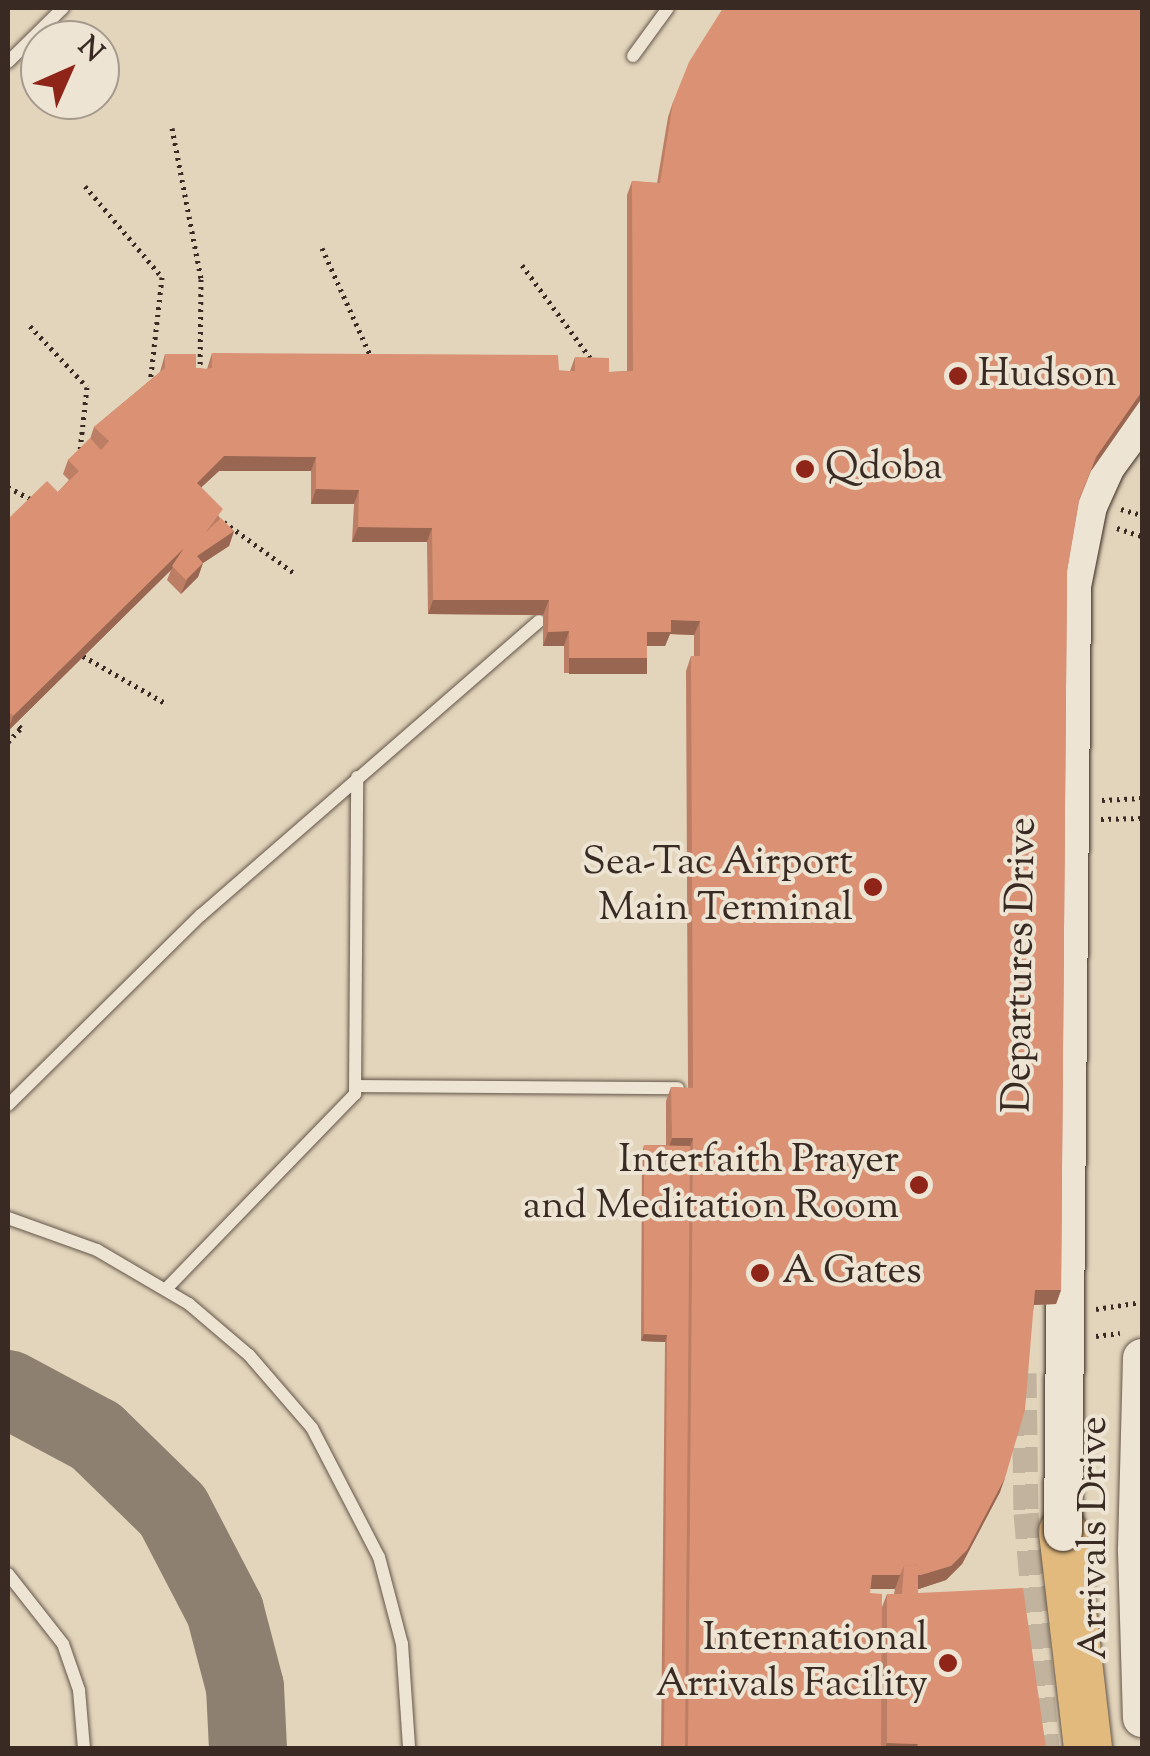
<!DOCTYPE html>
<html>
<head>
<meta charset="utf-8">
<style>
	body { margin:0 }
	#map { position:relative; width:1150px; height:1756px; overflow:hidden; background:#e3d5bc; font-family:"Sorts Mill Goudy",serif }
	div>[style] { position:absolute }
	.taxiway>* { height:78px; margin:-39px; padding:0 39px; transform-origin:39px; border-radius:39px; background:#8e8070 }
	.street-tunnel>* { height:25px; margin-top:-12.5px; transform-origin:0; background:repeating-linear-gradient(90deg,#c1b39d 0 25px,transparent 0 37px) }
	.path>* { height:5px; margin-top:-2.5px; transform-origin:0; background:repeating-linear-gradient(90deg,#392b23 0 2.5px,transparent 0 7.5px) }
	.roads { filter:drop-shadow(0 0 2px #645649) drop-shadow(0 0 2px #645649) }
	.lane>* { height:12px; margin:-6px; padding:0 6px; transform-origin:6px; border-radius:6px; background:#ede4d3 }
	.secondary>* { height:38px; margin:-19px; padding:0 19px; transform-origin:19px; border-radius:19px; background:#ede4d3 }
	.highway>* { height:48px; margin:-24px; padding:0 24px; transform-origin:24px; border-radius:24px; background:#e2ba7e }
	.bridges { filter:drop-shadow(0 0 2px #392b23) drop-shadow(0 0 2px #392b23) }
	.secondary-bridge>* { height:38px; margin:-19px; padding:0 19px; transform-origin:19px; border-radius:19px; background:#ede4d3 }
	.wall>* { inset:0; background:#bc7e64 }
	.shaded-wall>* { inset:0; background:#996651; transform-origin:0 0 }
	.building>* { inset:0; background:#db9274 }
	.dots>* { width:28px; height:28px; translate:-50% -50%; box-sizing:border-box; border:5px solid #ede4d3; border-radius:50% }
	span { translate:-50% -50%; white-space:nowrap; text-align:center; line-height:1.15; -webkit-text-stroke:8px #ede4d3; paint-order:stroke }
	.poi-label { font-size:40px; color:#392b23 }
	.left { translate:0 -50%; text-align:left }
	.right { translate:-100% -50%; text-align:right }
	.street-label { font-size:40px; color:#392b23 }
	.frame { position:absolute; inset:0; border:10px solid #392b23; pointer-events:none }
	.north { position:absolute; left:20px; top:20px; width:100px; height:100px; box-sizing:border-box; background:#ede4d3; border:2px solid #a59a8d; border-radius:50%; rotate:45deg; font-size:28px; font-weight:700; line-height:40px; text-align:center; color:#392b23 }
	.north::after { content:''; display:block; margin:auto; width:35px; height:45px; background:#8f2418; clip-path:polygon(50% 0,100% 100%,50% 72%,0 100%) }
</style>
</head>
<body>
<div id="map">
	<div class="taxiway">
		<div style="left:8px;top:1389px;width:100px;rotate:28.1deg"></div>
		<div style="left:96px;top:1436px;width:107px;rotate:44.2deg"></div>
		<div style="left:173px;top:1511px;width:113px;rotate:62.5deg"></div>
		<div style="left:225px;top:1611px;width:79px;rotate:75.3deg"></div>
		<div style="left:245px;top:1687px;width:61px;rotate:87.2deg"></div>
	</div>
	<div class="street-tunnel">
		<div style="left:1024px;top:1373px;width:140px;rotate:89.2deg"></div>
		<div style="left:1026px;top:1513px;width:236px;rotate:84.9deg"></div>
	</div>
	<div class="path">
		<div style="left:172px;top:128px;width:154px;rotate:79.1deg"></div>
		<div style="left:201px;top:279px;width:93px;rotate:90.6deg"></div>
		<div style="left:85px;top:186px;width:119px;rotate:49.8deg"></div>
		<div style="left:162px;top:277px;width:108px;rotate:96.4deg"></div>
		<div style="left:322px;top:248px;width:122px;rotate:65.8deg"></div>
		<div style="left:522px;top:265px;width:117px;rotate:53.7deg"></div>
		<div style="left:30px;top:326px;width:83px;rotate:46.9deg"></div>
		<div style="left:87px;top:387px;width:63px;rotate:96.3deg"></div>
		<div style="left:8px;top:487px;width:26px;rotate:28deg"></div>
		<div style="left:1121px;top:509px;width:22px;rotate:16deg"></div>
		<div style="left:224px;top:522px;width:87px;rotate:36.1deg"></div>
		<div style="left:1117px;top:528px;width:26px;rotate:18deg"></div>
		<div style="left:83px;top:656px;width:95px;rotate:29.8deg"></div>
		<div style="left:8px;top:742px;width:19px;rotate:-47deg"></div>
		<div style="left:21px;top:728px;width:7px;rotate:-135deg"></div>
		<div style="left:1102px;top:800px;width:40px;rotate:-2.9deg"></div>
		<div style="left:1101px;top:819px;width:41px;rotate:-1.4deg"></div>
		<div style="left:1096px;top:1309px;width:47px;rotate:-8.7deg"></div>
		<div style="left:1096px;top:1336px;width:24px;rotate:-7deg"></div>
	</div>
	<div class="roads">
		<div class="lane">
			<div style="left:633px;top:56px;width:59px;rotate:-53.9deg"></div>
			<div style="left:8px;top:62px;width:77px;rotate:-44.5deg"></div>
			<div style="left:356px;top:1086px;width:322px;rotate:0.4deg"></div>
			<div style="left:8px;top:1105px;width:271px;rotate:-44.6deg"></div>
			<div style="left:201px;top:915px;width:448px;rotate:-41deg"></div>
			<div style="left:8px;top:1218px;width:95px;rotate:19.8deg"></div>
			<div style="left:97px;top:1250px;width:107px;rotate:30.4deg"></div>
			<div style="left:189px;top:1304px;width:79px;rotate:40.4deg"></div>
			<div style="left:249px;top:1355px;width:96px;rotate:49.2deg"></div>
			<div style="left:312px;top:1428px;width:145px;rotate:62.6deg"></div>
			<div style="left:379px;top:1557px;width:90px;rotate:75.2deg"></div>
			<div style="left:402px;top:1644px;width:104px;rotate:86.1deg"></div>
			<div style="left:166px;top:1289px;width:272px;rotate:-45.9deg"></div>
			<div style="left:355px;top:1094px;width:317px;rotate:-89.6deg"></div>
			<div style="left:8px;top:1574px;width:89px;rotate:51.8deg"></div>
			<div style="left:63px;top:1644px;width:49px;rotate:70.8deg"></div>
			<div style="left:79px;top:1690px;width:58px;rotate:85.1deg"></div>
		</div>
		<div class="secondary">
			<div style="left:1142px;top:1358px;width:193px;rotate:91.5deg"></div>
			<div style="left:1137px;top:1551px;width:167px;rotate:88.3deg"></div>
		</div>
		<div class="highway">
			<div style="left:1063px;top:1532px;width:217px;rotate:83.4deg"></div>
		</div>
	</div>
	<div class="bridges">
		<div class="secondary-bridge">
			<div style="left:1063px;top:1532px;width:946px;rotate:-89.45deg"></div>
			<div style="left:1072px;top:586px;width:82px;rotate:-78.7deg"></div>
			<div style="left:1088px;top:506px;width:44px;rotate:-65.8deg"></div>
			<div style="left:1106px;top:466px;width:61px;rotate:-53.7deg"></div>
		</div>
	</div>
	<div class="wall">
		<div style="clip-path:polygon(evenodd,1142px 8px,1142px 398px,1091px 471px,1079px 501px,1067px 571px,1061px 1290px,1056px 1304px,1034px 1305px,1000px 1492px,962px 1564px,946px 1580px,918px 1589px,918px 1593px,1046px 1748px,661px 1748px,665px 1342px,641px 1341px,642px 1153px,644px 1145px,666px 1145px,666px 1101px,671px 1087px,688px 1088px,686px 671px,691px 656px,694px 656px,694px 635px,670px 634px,665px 646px,647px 646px,642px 673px,564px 673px,564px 646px,543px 646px,543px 615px,428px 614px,427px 542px,352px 542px,354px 504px,311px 504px,311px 471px,219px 471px,201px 487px,220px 518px,234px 531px,229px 546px,203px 563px,198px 577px,181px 594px,167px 580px,171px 570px,8px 731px,8px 519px,58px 492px,69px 480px,63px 474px,68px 460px,90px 439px,94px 427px,160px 372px,165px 354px,196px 368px,207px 369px,212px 353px,570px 371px,575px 357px,609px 372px,627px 371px,627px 195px,632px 181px,657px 183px,668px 117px,673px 102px,1142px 8px,870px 1589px,895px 1589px,894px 1594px,887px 1594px,882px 1607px,870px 1593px,870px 1589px)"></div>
	</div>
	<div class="shaded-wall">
		<div style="clip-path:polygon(1142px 391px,1142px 398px,1091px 471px,1096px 457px)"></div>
		<div style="clip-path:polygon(224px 456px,316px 457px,311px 471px,219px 471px,191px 497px,197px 483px)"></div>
		<div style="clip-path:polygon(316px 489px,359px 490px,354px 504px,311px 504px)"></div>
		<div style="clip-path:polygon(358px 527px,432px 528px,427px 542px,352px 542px)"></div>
		<div style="clip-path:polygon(234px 531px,229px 546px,203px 563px,198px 577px,181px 594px,197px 556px)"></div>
		<div style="clip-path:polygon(184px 548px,171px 570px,8px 731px,13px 716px)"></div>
		<div style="clip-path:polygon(433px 600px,549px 600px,543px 615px,428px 614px)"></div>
		<div style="clip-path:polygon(671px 620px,700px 621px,694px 635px,670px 634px,665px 646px,641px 646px,647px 632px)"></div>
		<div style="clip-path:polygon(569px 631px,564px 646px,543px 646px,548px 632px)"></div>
		<div style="left:569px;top:658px;width:78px;height:16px"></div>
		<div style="clip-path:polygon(672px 1138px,693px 1138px,688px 1153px,667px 1153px)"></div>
		<div style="clip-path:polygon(1035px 1290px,1061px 1290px,1056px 1304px,1030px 1305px)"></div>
		<div style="clip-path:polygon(644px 1334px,667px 1335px,665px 1342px,641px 1341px)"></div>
		<div style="clip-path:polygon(1005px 1478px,1000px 1492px,962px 1564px,946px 1580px,916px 1590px,903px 1575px)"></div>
		<div style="clip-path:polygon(872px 1575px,900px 1575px,895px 1589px,866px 1589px)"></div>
		<div style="clip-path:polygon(887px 1743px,918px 1744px,916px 1748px,885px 1748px)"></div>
	</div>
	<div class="building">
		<div style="clip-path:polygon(723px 8px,1142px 8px,1142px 391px,1096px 457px,1079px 499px,1067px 571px,1061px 1290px,1035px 1290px,1025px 1410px,1005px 1478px,967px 1550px,951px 1566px,921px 1575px,918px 1575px,918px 1564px,904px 1566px,900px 1575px,872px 1575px,870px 1593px,882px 1594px,881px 1748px,688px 1748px,693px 1138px,672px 1138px,671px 1087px,693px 1088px,691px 656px,700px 656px,700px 621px,671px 620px,671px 632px,647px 632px,647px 658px,569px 658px,569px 631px,548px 632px,549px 600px,433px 600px,432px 528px,358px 527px,359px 490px,316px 489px,316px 457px,224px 456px,197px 483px,223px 509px,205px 533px,221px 518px,234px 531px,197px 556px,203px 563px,186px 580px,172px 566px,184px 548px,13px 716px,8px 711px,8px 519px,47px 481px,58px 492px,79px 471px,68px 460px,90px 438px,101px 450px,109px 441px,94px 427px,165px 368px,165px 354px,196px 354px,196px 368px,205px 369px,212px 368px,212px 353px,558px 355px,559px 371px,575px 371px,575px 357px,609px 358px,609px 372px,633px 371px,632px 181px,660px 183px,673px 102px,689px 62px)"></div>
		<div style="clip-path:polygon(644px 1145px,690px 1146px,685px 1748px,664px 1748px,667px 1335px,644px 1334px)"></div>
		<div style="clip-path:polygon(918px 1564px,918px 1593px,1023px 1588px,1046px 1748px,917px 1748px,918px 1744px,887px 1743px,887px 1594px,902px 1594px,904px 1566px)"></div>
	</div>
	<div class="dots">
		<div style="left:958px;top:376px;background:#8f2418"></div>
		<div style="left:805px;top:469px;background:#8f2418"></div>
		<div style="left:873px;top:887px;background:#8f2418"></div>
		<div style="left:919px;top:1185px;background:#8f2418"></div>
		<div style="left:760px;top:1273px;background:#8f2418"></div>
		<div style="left:948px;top:1663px;background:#8f2418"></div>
	</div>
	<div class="poi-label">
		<span class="left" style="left:978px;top:376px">Hudson</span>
		<span class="left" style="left:825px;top:469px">Qdoba</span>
		<span class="right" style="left:853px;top:887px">Sea-Tac Airport<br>Main Terminal</span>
		<span class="right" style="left:899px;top:1185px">Interfaith Prayer<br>and Meditation Room</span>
		<span class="left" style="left:782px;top:1273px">A Gates</span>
		<span class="right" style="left:928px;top:1663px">International<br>Arrivals Facility</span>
	</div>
	<div class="street-label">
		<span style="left:1022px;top:965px;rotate:-89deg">Departures Drive</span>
		<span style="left:1096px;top:1538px;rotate:-90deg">Arrivals Drive</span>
	</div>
	<div class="frame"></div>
	<div class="north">N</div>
</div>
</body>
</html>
